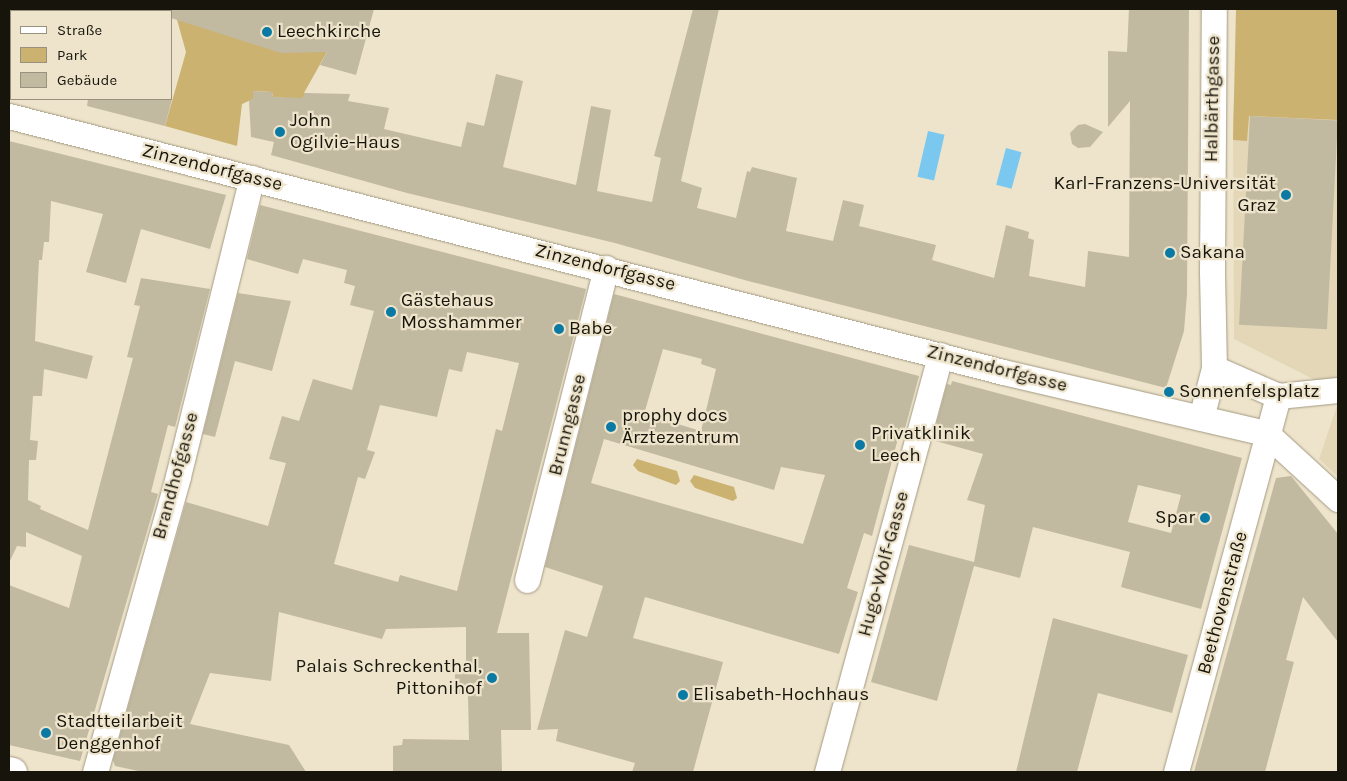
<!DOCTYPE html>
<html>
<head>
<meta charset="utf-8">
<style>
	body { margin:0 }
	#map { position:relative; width:1347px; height:781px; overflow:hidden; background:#eee4cb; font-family:Karla,sans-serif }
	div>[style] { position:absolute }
	.built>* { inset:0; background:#e3d7b7 }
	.green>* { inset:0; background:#cbb270 }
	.water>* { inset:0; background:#7ac8ef; transform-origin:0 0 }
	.building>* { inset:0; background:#c2b9a1; transform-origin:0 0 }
	.roads { filter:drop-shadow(0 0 1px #a39a83) drop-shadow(0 0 1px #a39a83) }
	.minor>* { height:25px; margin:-12.5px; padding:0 12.5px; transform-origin:12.5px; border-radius:12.5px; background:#fff }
	.major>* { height:28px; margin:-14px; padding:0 14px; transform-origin:14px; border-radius:14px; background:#fff }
	.dots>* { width:14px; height:14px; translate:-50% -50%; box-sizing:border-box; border:2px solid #eee4cb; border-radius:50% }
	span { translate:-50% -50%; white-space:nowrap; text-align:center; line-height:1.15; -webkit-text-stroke:4.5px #eee4cb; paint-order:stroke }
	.poi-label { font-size:19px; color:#17140b }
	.left { translate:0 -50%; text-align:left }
	.right { translate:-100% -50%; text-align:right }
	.street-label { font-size:19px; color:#17140b }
	.frame { position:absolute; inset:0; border:10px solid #17140b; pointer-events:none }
	.legend { position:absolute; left:10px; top:10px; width:162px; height:90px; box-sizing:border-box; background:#eee4cb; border:1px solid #98917e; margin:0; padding:6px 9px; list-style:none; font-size:15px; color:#17140b }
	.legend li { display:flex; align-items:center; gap:10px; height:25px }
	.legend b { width:25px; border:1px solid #98917e }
</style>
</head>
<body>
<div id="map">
	<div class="built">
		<div style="clip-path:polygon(1338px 9px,1338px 402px,1321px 383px,1234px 339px,1233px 116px,1236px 67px)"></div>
		<div style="clip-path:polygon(1338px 403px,1338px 477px,1319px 459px)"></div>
	</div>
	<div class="green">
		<div style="clip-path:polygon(174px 9px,339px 9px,328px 50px,304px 93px,332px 102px,273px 97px,272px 92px,253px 91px,253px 99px,242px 104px,237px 146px,165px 126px,186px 52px)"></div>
		<div style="clip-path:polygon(1236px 9px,1338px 9px,1338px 120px,1249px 116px,1247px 141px,1233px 140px)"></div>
		<div style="clip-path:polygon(637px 459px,677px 471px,680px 481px,676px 485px,638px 471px,633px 465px)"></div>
		<div style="clip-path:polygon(694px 475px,734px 487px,737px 498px,733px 501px,695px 488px,690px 481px)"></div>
	</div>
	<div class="water">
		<div style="left:928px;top:131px;width:17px;height:47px;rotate:13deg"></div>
		<div style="left:1006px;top:148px;width:16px;height:38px;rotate:15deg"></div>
	</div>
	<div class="building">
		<div style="clip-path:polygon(157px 9px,374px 9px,356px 75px,320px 65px,327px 52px,281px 53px,171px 18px,171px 11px,157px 11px)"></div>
		<div style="clip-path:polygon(693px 9px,719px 9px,681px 181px,702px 188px,697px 208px,736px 218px,747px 171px,750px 172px,752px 167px,797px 178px,786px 231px,833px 241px,843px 200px,864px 205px,859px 226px,936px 245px,932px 260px,994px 278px,1006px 225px,1029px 232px,1028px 238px,1034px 240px,1029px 276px,1085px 287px,1088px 251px,1129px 257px,1130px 101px,1108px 127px,1108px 51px,1127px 52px,1129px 9px,1189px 9px,1187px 294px,1184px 331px,1166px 388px,748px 281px,615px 243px,407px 193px,271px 155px,274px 142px,251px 137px,249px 100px,253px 99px,253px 91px,272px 92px,273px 97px,302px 98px,305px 93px,350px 94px,348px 101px,389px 108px,384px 129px,461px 147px,467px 122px,484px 126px,496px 74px,523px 81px,503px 167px,576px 185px,591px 106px,611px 110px,597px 191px,652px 202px,661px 158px,654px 156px)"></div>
		<div style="clip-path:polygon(88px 99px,172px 99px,165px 126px,87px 106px)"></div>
		<div style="left:1250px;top:116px;width:88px;height:209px;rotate:3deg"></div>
		<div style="clip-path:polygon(1085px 124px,1103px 132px,1090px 147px,1078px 148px,1072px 144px,1070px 133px,1078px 125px)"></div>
		<div style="clip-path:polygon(9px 141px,226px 195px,210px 249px,141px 229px,126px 283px,86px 272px,103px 214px,51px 201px,49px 242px,44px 242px,42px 260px,39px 260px,35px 341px,93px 356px,87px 379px,44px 369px,42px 396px,33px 396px,30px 440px,38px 441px,36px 460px,29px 460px,28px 500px,41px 506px,40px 509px,88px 530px,133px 358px,127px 357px,140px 306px,134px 305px,141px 278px,210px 289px,175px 427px,168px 425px,151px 492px,158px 494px,80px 761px,9px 745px,9px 585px,69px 608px,82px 556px,26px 532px,26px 547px,17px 546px,9px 563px)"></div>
		<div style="clip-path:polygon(evenodd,260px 205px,586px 289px,497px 633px,529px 633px,531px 730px,501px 730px,502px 772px,393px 772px,393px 746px,402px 745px,403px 739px,469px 740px,468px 694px,455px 694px,455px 673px,466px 673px,466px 627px,386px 629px,382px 639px,279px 612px,271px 681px,210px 673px,190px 724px,289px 745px,306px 772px,143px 772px,115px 766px,113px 760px,186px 502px,268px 526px,286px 463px,269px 459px,282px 416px,299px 421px,313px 379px,352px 390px,374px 311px,350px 305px,355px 286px,344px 283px,347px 270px,303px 259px,298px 274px,247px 259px,260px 205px,467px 352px,519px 363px,502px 431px,496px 429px,457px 591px,400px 575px,398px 582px,334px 564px,358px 477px,365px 479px,375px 452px,367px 450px,380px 405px,437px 417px,449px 369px,462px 372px,467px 352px)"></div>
		<div style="clip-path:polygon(238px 293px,291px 301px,272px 371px,235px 361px,215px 437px,203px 434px)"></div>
		<div style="clip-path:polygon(evenodd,614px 294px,919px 376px,904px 432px,900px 431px,872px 536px,864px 533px,847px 588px,858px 592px,839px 654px,645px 597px,633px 638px,723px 662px,693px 772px,632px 772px,635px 763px,556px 741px,558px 729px,537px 730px,565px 630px,587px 637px,603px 586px,545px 567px,614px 294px,663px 349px,702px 359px,701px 364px,716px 369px,701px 431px,644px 414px,663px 349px,614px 294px,604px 439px,774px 490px,781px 467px,825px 475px,803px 544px,591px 483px,604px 439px)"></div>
		<div style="clip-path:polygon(evenodd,952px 381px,1242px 458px,1201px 609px,1121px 587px,1130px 552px,1033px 527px,1020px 578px,974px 566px,937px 701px,871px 682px,909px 545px,974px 562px,985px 505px,967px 500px,983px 454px,932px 440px,947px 384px,951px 385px,952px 381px,1138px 485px,1181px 495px,1171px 533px,1128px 522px,1138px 485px)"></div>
		<div style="clip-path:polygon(1291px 476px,1338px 534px,1338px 642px,1303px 597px,1286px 660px,1294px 662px,1265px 772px,1194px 772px,1276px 478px)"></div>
		<div style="clip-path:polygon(1053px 618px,1188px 655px,1172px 713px,1098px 693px,1077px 772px,1016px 772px)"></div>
	</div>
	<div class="roads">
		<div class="minor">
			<div style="left:9px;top:116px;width:1026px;rotate:14.44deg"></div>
			<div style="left:1003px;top:372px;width:270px;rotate:13.1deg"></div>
			<div style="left:1266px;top:433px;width:98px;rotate:42.5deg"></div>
			<div style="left:1214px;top:368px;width:70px;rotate:23.6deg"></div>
			<div style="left:1278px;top:396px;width:60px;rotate:-5.7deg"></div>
			<div style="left:1201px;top:418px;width:52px;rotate:-75.4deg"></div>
			<div style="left:1214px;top:368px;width:96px;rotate:-91.2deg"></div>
			<div style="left:1212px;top:272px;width:263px;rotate:-89.6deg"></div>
			<div style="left:527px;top:580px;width:322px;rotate:-75.8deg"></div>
			<div style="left:95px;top:772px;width:307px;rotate:-74.3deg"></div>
			<div style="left:178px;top:476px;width:307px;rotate:-76.1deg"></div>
			<div style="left:827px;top:772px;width:432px;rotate:-74.8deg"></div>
			<div style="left:1176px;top:772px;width:390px;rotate:-74.8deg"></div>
		</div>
		<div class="major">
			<div style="left:9px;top:771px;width:4px;rotate:14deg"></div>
		</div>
	</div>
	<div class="dots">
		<div style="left:267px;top:32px;background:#0a7aa4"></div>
		<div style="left:280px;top:132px;background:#0a7aa4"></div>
		<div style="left:1286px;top:195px;background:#0a7aa4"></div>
		<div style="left:1170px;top:253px;background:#0a7aa4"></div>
		<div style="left:391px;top:312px;background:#0a7aa4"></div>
		<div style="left:559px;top:329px;background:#0a7aa4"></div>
		<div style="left:1169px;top:392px;background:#0a7aa4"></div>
		<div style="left:611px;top:427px;background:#0a7aa4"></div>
		<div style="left:860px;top:445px;background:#0a7aa4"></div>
		<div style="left:1205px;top:518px;background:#0a7aa4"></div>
		<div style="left:492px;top:678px;background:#0a7aa4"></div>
		<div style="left:683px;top:695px;background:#0a7aa4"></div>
		<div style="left:46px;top:733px;background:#0a7aa4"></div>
	</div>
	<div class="poi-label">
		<span class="left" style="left:277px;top:32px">Leechkirche</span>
		<span class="left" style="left:290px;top:132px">John<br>Ogilvie-Haus</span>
		<span class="right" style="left:1276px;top:195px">Karl-Franzens-Universität<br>Graz</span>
		<span class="left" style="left:1180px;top:253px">Sakana</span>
		<span class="left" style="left:401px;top:312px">Gästehaus<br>Mosshammer</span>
		<span class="left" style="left:569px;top:329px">Babe</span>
		<span class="left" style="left:1179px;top:392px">Sonnenfelsplatz</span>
		<span class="left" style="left:622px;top:427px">prophy docs<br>Ärztezentrum</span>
		<span class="left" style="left:871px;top:445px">Privatklinik<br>Leech</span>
		<span class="right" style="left:1195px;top:518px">Spar</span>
		<span class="right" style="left:482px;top:678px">Palais Schreckenthal,<br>Pittonihof</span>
		<span class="left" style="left:693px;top:695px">Elisabeth-Hochhaus</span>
		<span class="left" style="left:56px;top:733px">Stadtteilarbeit<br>Denggenhof</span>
	</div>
	<div class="street-label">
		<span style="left:1213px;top:99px;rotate:-89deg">Halbärthgasse</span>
		<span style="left:212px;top:168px;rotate:14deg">Zinzendorfgasse</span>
		<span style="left:605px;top:268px;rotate:14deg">Zinzendorfgasse</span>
		<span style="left:997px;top:369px;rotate:14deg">Zinzendorfgasse</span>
		<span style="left:568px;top:425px;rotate:-76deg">Brunngasse</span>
		<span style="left:176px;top:476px;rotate:-75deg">Brandhofgasse</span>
		<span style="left:884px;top:564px;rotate:-75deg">Hugo-Wolf-Gasse</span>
		<span style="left:1223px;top:603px;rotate:-75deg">Beethovenstraße</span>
	</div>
	<div class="frame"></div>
	<ul class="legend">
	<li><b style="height:6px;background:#fff"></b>Straße</li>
	<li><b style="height:14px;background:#cbb270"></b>Park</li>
	<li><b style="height:14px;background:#c2b9a1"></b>Gebäude</li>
	</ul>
</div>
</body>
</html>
